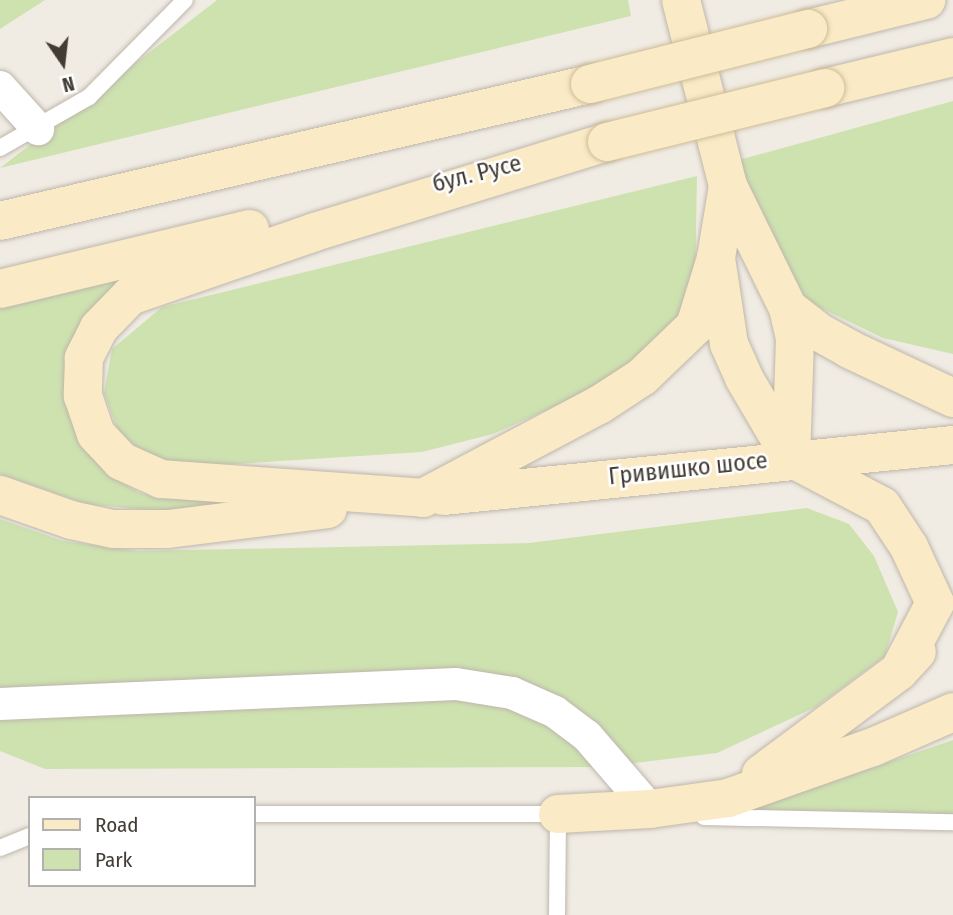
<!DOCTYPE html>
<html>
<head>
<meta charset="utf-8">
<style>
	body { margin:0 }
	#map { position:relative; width:953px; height:915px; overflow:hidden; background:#f0ece4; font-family:"Fira Sans Condensed",sans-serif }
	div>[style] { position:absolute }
	.green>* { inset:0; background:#cee2b0 }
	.roads { filter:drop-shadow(0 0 2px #beb6ab) drop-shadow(0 0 2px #beb6ab) }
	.lane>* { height:16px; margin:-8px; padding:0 8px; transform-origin:8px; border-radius:8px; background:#fff }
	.street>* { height:32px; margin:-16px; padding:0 16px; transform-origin:16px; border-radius:16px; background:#fff }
	.secondary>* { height:38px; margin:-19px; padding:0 19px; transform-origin:19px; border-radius:19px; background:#faeac5 }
	.bridges { filter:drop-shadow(0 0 2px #cdbc97) drop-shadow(0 0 2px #cdbc97) }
	.secondary-bridge>* { height:38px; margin:-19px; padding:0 19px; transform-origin:19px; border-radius:19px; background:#faeac5 }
	span { translate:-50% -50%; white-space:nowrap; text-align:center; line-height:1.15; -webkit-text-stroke:5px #fff; paint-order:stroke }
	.street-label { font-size:24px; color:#423c35 }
	.legend { position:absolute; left:28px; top:796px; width:228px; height:91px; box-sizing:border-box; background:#fff; border:2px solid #b3b1ae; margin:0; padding:9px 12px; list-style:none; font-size:21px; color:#423c35 }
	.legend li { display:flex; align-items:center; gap:14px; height:35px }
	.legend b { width:35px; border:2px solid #b3b1ae }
	.north { position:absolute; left:28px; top:28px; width:70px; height:70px; -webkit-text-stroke:5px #fff; paint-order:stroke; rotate:166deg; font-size:19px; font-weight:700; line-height:28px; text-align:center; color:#423c35 }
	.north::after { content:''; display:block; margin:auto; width:24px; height:32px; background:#423c35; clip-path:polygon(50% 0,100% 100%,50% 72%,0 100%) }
</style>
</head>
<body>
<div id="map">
	<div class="green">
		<div style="clip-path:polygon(0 0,45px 0,0 29px)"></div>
		<div style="clip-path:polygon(217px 0,628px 0,631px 16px,0 168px)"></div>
		<div style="clip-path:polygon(953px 101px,953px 354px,883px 338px,790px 293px,739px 160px)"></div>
		<div style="clip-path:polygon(697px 176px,695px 290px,680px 324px,651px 352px,567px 401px,493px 434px,422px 452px,189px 467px,146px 456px,118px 431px,104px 393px,112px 349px,162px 307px)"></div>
		<div style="clip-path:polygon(129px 278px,77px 436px,105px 472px,138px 492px,159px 499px,311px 501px,158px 511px,86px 504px,0 474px,0 307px)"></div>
		<div style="clip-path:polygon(807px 508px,849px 524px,874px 556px,898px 612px,885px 656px,816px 707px,717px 753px,602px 767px,45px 769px,0 751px,0 519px,63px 541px,138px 551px,529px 543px)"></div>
		<div style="clip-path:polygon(953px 740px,953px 817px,746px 811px)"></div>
	</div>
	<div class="roads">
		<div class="lane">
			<div style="left:0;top:148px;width:103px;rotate:-29.8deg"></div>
			<div style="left:89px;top:97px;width:136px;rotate:-45.3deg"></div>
			<div style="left:254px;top:814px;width:305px"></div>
			<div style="left:704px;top:817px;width:249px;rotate:1.2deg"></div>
			<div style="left:0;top:848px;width:32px;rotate:-22deg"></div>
			<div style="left:557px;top:915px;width:101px;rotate:-89.4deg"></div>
		</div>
		<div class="street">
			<div style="left:0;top:87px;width:57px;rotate:47.9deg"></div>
			<div style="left:0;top:704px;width:456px;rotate:-2.5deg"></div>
			<div style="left:456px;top:684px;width:57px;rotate:9.1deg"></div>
			<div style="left:512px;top:693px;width:47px;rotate:23.8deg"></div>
			<div style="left:555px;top:712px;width:40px;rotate:37deg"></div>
			<div style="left:587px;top:736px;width:96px;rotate:49.2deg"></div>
		</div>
		<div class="secondary">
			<div style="left:681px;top:0;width:192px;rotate:75.8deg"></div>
			<div style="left:728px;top:186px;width:136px;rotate:63.8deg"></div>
			<div style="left:788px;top:308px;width:32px;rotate:77deg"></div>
			<div style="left:795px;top:339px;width:119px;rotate:91.9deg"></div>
			<div style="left:808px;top:29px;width:122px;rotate:-13.8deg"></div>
			<div style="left:825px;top:88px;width:132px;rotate:-13.6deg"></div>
			<div style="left:607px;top:142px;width:306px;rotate:162.9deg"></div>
			<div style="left:315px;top:232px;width:196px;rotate:160.9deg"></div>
			<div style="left:130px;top:296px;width:45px;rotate:134.1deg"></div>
			<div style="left:99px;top:328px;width:34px;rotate:117deg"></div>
			<div style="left:84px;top:358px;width:38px;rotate:92deg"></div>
			<div style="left:83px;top:396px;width:40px;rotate:71.1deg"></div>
			<div style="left:96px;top:434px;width:37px;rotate:47deg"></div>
			<div style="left:121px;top:461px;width:44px;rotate:24.2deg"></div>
			<div style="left:161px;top:479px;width:263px;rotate:4.1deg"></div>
			<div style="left:423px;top:498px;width:199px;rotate:-27.9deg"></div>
			<div style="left:599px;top:405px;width:51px;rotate:-33.1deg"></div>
			<div style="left:642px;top:377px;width:74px;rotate:-43.9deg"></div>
			<div style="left:695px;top:326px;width:71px;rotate:-72.8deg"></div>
			<div style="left:728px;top:186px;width:73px;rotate:99.5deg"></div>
			<div style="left:716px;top:258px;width:87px;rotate:81.4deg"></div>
			<div style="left:729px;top:344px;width:37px;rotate:66deg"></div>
			<div style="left:744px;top:378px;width:93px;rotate:59.6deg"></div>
			<div style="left:791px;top:458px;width:103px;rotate:27.8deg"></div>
			<div style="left:882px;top:506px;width:49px;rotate:56.6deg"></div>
			<div style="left:909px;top:547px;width:62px;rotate:65.1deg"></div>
			<div style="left:935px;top:603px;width:77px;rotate:117.9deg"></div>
			<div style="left:0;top:221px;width:606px;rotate:-13.07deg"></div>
			<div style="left:0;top:289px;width:257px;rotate:-13.5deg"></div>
			<div style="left:788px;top:308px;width:37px;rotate:38deg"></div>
			<div style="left:817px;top:331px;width:37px;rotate:29deg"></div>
			<div style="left:849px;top:349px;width:115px;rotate:25.2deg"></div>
			<div style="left:0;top:495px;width:75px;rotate:19.4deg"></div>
			<div style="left:71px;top:520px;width:43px;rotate:12.1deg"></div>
			<div style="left:113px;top:529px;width:55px"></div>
			<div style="left:168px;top:529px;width:161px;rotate:-7.1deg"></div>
			<div style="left:443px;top:496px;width:513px;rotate:-5.71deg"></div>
			<div style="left:761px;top:774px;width:172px;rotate:-36.7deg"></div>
			<div style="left:899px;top:671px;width:26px;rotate:-47deg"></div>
			<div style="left:558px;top:814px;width:92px;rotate:-3.1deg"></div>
			<div style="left:650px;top:809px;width:79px;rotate:-8deg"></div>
			<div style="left:728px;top:798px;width:154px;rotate:-19.4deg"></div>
			<div style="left:873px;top:747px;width:87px;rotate:-23.6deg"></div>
		</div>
	</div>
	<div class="bridges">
		<div class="secondary-bridge">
			<div style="left:590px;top:84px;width:225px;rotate:-14.2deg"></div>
			<div style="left:607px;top:142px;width:225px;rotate:-13.9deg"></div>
		</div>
	</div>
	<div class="street-label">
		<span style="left:477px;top:174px;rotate:-14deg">бул. Русе</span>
		<span style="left:688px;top:469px;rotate:-6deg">Гривишко шосе</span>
	</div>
	<ul class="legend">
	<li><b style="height:9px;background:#faeac5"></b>Road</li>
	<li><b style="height:19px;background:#cee2b0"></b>Park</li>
	</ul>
	<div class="north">N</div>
</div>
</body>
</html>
